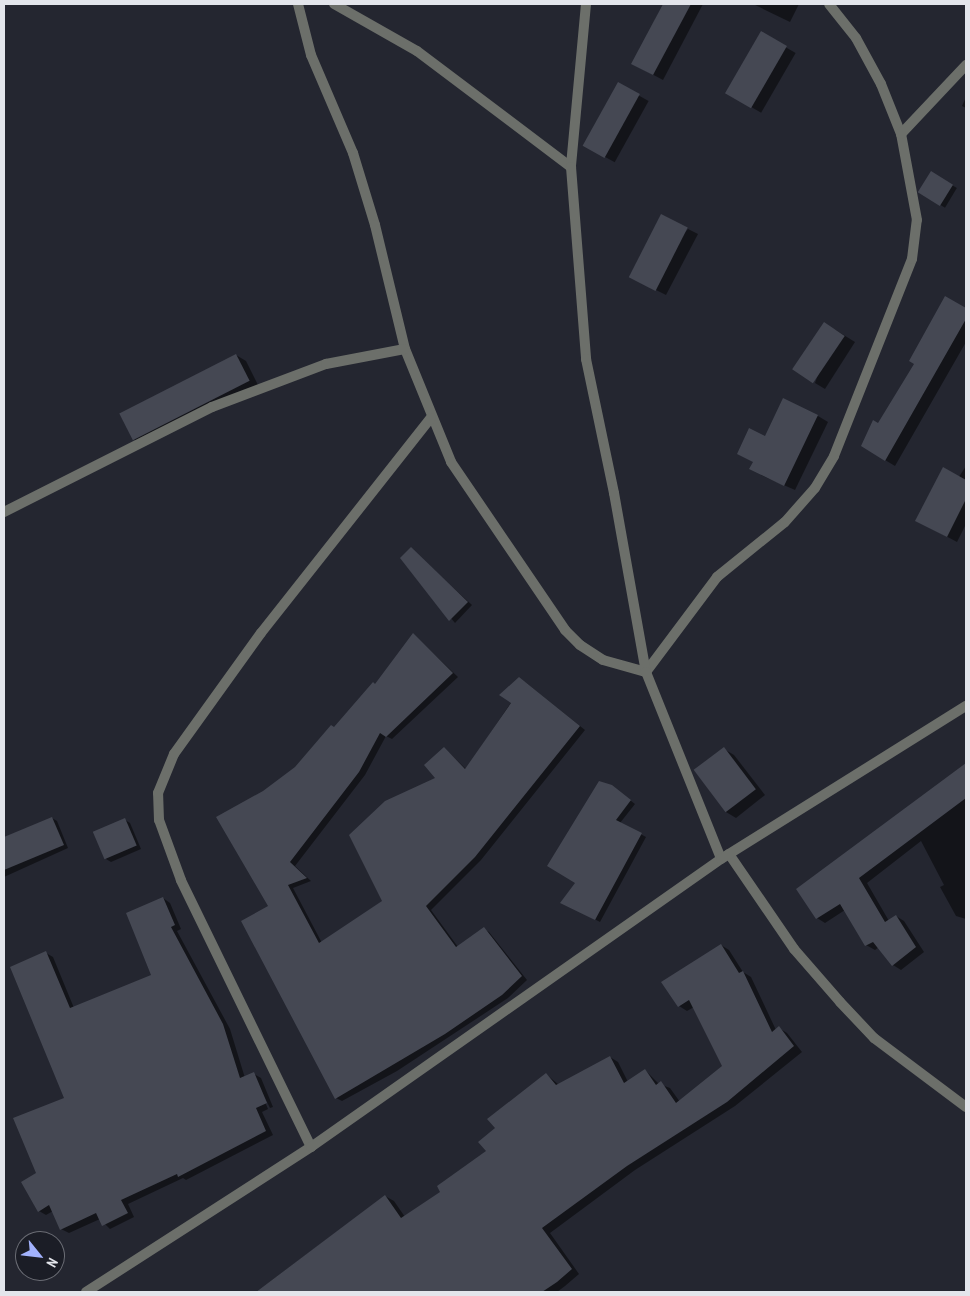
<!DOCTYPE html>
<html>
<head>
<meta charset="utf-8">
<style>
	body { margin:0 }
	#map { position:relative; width:970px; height:1296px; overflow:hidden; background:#242630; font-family:"PT Sans Narrow",sans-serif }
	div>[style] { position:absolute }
	.shadow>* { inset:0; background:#0007; transform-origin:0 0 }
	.building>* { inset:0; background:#454853; transform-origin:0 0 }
	.minor>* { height:10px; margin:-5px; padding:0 5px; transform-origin:5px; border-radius:5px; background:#6c6f6a }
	span { translate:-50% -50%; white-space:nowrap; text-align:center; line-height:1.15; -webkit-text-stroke:4.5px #1b1d26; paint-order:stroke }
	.frame { position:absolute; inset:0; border:5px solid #e3e5eb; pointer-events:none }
	.north { position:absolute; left:15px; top:1231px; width:50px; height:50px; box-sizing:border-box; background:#1b1d26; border:1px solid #6b6d75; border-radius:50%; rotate:119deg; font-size:14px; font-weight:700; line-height:20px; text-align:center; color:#e3e5eb }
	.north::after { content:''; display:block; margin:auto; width:18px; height:22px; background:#a2b2fd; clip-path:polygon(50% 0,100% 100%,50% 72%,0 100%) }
</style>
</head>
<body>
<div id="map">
	<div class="shadow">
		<div style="clip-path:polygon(663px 4px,703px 4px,663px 80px,633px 64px)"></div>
		<div style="clip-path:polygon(753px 4px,799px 4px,790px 22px)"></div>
		<div style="left:761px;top:33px;width:40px;height:69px;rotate:30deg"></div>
		<div style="left:618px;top:84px;width:35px;height:70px;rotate:29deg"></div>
		<div style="clip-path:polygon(966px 97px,966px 108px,962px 106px)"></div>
		<div style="left:932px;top:173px;width:29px;height:23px;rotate:31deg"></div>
		<div style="clip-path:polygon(688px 229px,698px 234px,666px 295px,640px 282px)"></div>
		<div style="clip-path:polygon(945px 298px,966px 309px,966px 342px,895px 466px,885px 460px,879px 424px,915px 364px)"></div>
		<div style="clip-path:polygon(834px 329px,855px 342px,825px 389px,815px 383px)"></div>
		<div style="clip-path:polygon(236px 355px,246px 361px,259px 387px,142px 444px,132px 438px)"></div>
		<div style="clip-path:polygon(818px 416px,828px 422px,795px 490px,761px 475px,766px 438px)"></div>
		<div style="clip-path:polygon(966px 466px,966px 524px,957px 542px,927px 526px)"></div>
		<div style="clip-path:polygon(411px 549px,472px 605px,455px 623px,401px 558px)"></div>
		<div style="clip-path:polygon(414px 635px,458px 677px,392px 739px,386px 736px,365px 775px,295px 866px,311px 881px,293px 888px,322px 943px,383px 901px,437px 779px,444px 748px,466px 769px,525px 682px,585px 730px,481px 860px,431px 910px,458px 947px,484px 929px,489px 932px,527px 980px,508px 998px,397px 1071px,342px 1101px,336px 1098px,269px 906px,264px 792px,296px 768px,335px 728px,376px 685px)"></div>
		<div style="clip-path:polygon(724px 749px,734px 755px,765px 795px,736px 818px,726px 812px)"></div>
		<div style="clip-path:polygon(966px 764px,966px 919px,956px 916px,940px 887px,944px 885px,921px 841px,867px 883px,889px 921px,896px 916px,904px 921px,924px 952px,901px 970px,893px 965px,879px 947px,875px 950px,866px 945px,845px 910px,825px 923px,817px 918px,797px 889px)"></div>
		<div style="clip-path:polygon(617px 790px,635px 804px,620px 823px,646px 837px,600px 922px,562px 902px,577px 883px)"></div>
		<div style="clip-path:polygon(52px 818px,57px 821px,68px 848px,4px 877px,4px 842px)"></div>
		<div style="clip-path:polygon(125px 820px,130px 823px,141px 849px,111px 862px,106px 859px)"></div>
		<div style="clip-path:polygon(163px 898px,170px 903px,181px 929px,177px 931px,230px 1029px,245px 1078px,254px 1074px,261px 1078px,273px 1107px,270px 1108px,255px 1078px,268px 1109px,262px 1112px,273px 1135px,186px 1180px,183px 1178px,128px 1204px,134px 1217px,110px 1229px,100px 1219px,69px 1233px,61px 1229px,53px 1211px,46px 1215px,39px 1211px,38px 1173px,65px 1099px,46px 953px,53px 957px,74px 1008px,153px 976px)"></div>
		<div style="clip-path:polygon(721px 945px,729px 950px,743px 972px,751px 977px,776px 1030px,779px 1028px,787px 1033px,802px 1052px,735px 1106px,635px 1170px,550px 1233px,579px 1274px,565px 1286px,557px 1292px,256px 1292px,385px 1196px,394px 1201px,405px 1217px,442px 1192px,488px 1151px,496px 1128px,546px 1074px,559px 1085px,610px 1057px,618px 1062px,628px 1082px,645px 1070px,659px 1084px,670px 1088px,680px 1102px,723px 1066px,694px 1007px,687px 1011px,679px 1006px)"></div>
	</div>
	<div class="building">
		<div style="clip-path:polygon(663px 4px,691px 4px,653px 75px,631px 64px)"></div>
		<div style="left:761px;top:31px;width:30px;height:72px;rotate:30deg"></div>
		<div style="left:618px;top:82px;width:25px;height:73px;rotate:29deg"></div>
		<div style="left:931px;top:171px;width:26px;height:25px;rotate:32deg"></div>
		<div style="left:661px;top:214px;width:30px;height:71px;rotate:27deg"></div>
		<div style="clip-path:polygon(945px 296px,966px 308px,966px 319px,885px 461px,861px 446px,873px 420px,878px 423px,914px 364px,909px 361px)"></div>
		<div style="left:824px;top:322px;width:25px;height:57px;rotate:34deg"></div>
		<div style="left:236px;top:354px;width:30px;height:131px;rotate:63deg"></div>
		<div style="clip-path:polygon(783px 398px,818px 415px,784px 486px,749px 469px,753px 462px,737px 454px,749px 428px,765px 436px)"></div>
		<div style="clip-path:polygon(943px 467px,966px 480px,966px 499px,947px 537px,915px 521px)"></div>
		<div style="clip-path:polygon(411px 547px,468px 602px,449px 621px,400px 558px)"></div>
		<div style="clip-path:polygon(413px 633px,453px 673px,386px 737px,380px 733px,359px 772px,290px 862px,307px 878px,288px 885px,319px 943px,382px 901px,349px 835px,385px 801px,435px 778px,424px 765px,444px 747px,465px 769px,511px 703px,499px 695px,519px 677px,580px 726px,475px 857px,426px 906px,456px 947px,484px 927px,522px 976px,502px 995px,445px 1034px,335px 1099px,241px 921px,268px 906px,216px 817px,263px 791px,295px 767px,331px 725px,334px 727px,373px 682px,375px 684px)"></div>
		<div style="left:724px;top:747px;width:53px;height:38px;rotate:53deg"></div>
		<div style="clip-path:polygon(966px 763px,966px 798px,859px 878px,885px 922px,896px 915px,916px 947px,892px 966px,873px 942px,865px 946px,840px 904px,816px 919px,796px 889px)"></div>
		<div style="clip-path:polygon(599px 781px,612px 785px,631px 800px,616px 820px,642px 833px,595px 920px,560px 903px,575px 883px,547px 866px)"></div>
		<div style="clip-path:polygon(52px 817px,64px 845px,4px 870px,4px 837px)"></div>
		<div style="left:125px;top:818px;width:30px;height:35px;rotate:67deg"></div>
		<div style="clip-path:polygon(163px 897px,175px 925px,171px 927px,223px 1024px,240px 1078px,254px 1072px,267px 1103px,256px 1108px,266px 1131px,178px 1177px,177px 1174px,121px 1200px,128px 1213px,102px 1226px,96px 1213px,60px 1230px,49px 1205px,38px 1212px,21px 1182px,36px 1173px,13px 1118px,64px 1098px,10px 967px,46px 951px,70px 1008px,151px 975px,126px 913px)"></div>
		<div style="clip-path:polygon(721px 944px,739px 973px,743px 971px,772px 1032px,779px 1026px,794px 1046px,727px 1102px,627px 1166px,542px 1228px,572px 1269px,557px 1282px,542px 1292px,256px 1292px,385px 1195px,401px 1218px,440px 1192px,437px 1186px,486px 1151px,478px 1142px,495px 1128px,487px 1119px,546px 1073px,556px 1085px,610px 1056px,624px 1083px,645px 1069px,656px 1085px,661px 1081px,676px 1103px,722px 1066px,689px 1000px,678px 1007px,661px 982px)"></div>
	</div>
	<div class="minor">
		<div style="left:298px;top:4px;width:53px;rotate:75.7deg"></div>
		<div style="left:311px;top:55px;width:107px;rotate:66.8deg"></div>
		<div style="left:353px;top:153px;width:75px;rotate:73deg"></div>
		<div style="left:375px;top:225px;width:128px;rotate:76.4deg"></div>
		<div style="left:405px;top:349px;width:122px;rotate:67.8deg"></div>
		<div style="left:451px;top:462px;width:203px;rotate:55.8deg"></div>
		<div style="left:565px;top:630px;width:21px;rotate:45deg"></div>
		<div style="left:580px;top:645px;width:27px;rotate:33deg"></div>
		<div style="left:603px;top:660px;width:45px;rotate:15.6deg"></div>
		<div style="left:646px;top:672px;width:119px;rotate:-53.2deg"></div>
		<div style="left:717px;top:577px;width:87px;rotate:-39deg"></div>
		<div style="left:785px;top:522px;width:45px;rotate:-48.6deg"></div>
		<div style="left:815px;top:488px;width:37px;rotate:-59deg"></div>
		<div style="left:834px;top:456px;width:212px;rotate:-68.4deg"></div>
		<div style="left:912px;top:259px;width:39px;rotate:-83deg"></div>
		<div style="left:917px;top:220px;width:87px;rotate:-100.5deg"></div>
		<div style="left:901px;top:134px;width:54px;rotate:-111.8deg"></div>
		<div style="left:881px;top:84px;width:52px;rotate:-118.5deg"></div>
		<div style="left:856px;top:38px;width:43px;rotate:-128.5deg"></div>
		<div style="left:334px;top:4px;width:95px;rotate:29.5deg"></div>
		<div style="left:417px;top:51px;width:193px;rotate:37deg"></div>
		<div style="left:586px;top:4px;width:164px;rotate:95.3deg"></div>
		<div style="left:571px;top:167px;width:193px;rotate:85.5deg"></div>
		<div style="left:586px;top:359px;width:137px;rotate:78.2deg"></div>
		<div style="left:614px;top:493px;width:182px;rotate:79.9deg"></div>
		<div style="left:646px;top:672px;width:201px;rotate:68.1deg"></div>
		<div style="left:901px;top:134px;width:95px;rotate:-46.7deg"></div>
		<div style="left:4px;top:512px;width:233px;rotate:-26.8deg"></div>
		<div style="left:212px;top:407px;width:122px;rotate:-20.7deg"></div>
		<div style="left:326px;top:364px;width:80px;rotate:-10.8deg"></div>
		<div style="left:729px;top:854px;width:115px;rotate:55.6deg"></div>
		<div style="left:794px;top:949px;width:70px;rotate:49deg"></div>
		<div style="left:840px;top:1002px;width:50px;rotate:46.6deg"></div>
		<div style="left:874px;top:1038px;width:115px;rotate:36.9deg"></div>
		<div style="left:311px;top:1147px;width:297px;rotate:-116deg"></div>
		<div style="left:181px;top:880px;width:64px;rotate:-110.1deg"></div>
		<div style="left:159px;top:820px;width:27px;rotate:-92deg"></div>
		<div style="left:158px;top:793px;width:42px;rotate:-67.7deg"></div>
		<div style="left:174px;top:754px;width:149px;rotate:-54.3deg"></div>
		<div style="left:261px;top:633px;width:274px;rotate:-51.7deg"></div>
		<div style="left:86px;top:1292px;width:268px;rotate:-32.8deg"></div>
		<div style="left:311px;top:1147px;width:501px;rotate:-35.09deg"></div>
		<div style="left:721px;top:859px;width:289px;rotate:-32deg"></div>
	</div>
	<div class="frame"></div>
	<div class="north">N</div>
</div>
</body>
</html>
